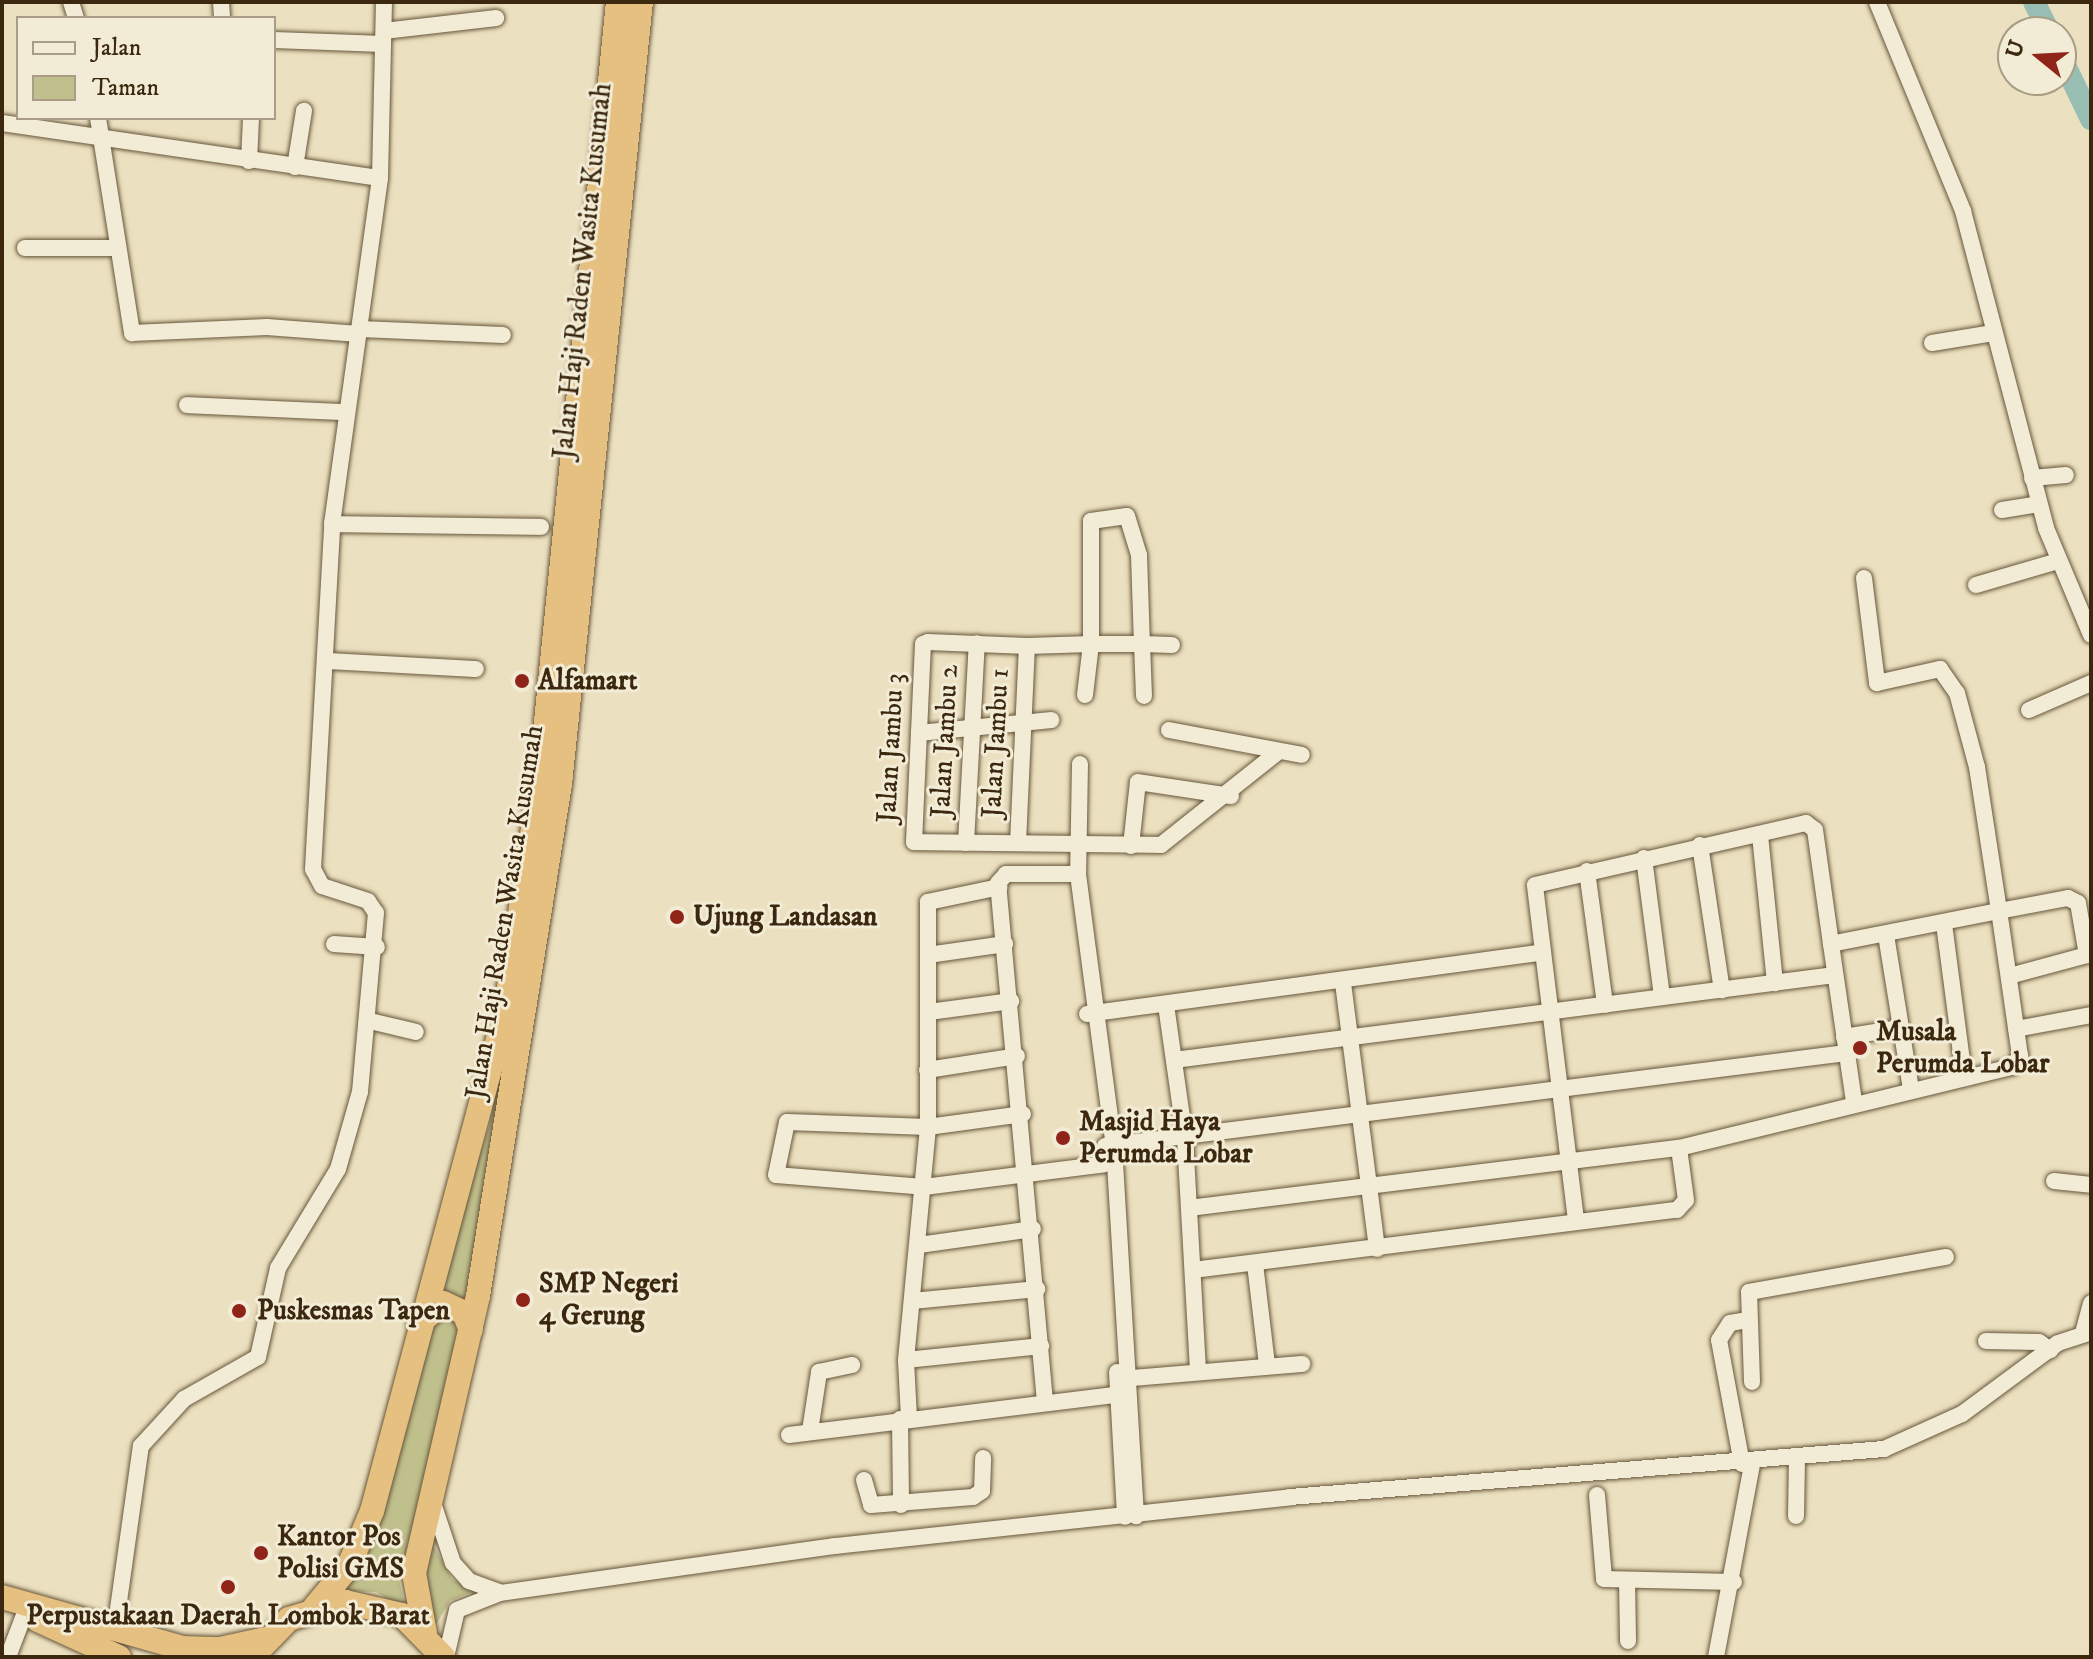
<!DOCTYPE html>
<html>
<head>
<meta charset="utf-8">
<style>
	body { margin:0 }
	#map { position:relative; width:2093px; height:1659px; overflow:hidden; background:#ebe0bf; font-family:"IM FELL DW Pica",serif }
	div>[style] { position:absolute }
	.green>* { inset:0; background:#c0c08c }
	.river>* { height:22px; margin:-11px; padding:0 11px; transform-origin:11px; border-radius:11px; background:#98bdb2 }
	.roads { filter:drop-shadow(0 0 2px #67563b) drop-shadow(0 0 2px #67563b) }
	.minor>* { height:16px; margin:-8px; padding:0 8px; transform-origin:8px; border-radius:8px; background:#f2ebd5 }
	.highway>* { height:24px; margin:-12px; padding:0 12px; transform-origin:12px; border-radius:12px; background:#e6c080 }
	.dots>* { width:22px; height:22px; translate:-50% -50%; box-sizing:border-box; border:4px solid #f2ebd5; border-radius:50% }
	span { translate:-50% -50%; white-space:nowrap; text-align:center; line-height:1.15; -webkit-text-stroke:6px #f2ebd5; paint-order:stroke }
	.street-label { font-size:28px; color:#3b280f }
	.poi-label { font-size:28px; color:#3b280f; font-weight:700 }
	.left { translate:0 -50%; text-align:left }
	.frame { position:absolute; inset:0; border:4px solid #3b280f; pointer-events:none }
	.legend { position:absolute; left:16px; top:16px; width:260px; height:104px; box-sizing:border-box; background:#f2ebd5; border:2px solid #a99d86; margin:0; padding:10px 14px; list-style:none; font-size:24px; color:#3b280f }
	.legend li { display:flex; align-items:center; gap:16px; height:40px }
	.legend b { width:40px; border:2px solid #a99d86 }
	.north { position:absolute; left:1997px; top:16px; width:80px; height:80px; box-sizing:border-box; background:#f2ebd5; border:2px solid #a99d86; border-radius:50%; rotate:288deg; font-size:22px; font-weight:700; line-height:32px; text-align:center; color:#3b280f }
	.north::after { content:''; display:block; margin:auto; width:28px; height:36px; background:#8f2418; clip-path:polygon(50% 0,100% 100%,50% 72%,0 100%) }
</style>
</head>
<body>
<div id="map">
	<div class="green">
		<div style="clip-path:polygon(507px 1045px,473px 1307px,457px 1296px,431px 1299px,489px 1127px)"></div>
		<div style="clip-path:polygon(441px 1306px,463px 1323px,399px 1580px,406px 1610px,376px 1592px,343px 1591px,428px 1313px)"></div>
		<div style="clip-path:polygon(427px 1534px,452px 1579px,474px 1591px,450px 1601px,435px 1626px,416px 1571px)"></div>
	</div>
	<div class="river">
		<div style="left:2034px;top:2px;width:34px;rotate:63deg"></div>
		<div style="left:2061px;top:57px;width:69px;rotate:64.2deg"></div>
	</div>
	<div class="roads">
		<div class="minor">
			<div style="left:71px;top:2px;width:17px;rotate:73deg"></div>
			<div style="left:221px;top:2px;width:16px;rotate:86deg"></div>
			<div style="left:1877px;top:2px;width:226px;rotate:67.6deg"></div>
			<div style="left:1963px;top:211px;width:328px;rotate:75.3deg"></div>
			<div style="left:2046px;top:528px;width:116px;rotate:67.2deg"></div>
			<div style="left:384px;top:31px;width:113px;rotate:-6.6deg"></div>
			<div style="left:274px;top:40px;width:109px;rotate:2.1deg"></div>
			<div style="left:98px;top:118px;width:218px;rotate:81deg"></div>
			<div style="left:132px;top:333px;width:135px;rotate:-2.5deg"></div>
			<div style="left:267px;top:327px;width:92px;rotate:4.4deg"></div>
			<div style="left:2px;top:123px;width:382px;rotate:8.3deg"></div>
			<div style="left:249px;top:161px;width:43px;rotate:-87.3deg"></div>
			<div style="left:295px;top:167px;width:57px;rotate:-80.9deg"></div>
			<div style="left:25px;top:248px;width:92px"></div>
			<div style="left:360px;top:329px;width:143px;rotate:2.4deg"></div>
			<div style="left:1932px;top:343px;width:62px;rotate:-9.3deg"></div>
			<div style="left:187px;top:405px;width:157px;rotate:2.6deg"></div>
			<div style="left:2032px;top:478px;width:34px;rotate:-5deg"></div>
			<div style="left:2002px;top:510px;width:37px;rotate:-9deg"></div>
			<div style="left:332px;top:524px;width:209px;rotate:0.8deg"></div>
			<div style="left:1864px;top:578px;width:106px;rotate:82.9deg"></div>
			<div style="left:1877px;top:683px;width:65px;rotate:-12.5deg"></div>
			<div style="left:1940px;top:669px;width:29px;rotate:55deg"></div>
			<div style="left:1957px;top:693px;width:77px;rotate:74.9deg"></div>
			<div style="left:1977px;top:767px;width:146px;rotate:81.3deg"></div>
			<div style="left:1999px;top:911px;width:70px;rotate:-10.7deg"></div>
			<div style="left:2068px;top:898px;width:11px;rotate:27deg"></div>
			<div style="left:2078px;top:903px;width:53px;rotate:80.2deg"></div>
			<div style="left:2087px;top:955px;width:81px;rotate:164.9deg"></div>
			<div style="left:1976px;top:585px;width:85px;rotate:-16.3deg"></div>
			<div style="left:327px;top:661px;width:149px;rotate:3.1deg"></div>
			<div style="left:1085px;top:695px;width:51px;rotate:-83.3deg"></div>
			<div style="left:1091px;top:644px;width:123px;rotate:-90deg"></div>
			<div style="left:1091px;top:521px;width:36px;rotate:-8deg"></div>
			<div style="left:1127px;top:516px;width:41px;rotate:72.9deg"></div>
			<div style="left:1139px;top:555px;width:89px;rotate:88.1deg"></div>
			<div style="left:1142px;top:644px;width:51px;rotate:180deg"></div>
			<div style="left:1091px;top:644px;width:64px;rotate:178.2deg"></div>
			<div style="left:1027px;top:646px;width:99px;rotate:-177.7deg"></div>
			<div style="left:928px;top:642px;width:5px;rotate:158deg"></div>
			<div style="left:923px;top:644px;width:198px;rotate:92.6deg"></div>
			<div style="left:914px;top:842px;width:247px;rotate:0.7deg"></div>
			<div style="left:1161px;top:845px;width:149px;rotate:-38.5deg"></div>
			<div style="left:1144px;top:696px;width:52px;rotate:-92.2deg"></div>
			<div style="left:1142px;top:644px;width:30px;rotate:2deg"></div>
			<div style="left:2029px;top:710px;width:68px;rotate:-23.5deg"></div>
			<div style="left:1169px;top:730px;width:135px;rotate:10.6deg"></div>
			<div style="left:919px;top:733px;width:133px;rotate:-5.6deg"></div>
			<div style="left:1080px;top:764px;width:110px;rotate:91deg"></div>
			<div style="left:1078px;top:874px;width:274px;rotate:82.5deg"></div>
			<div style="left:1114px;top:1146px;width:371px;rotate:86.6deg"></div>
			<div style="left:1760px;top:835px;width:149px;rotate:84.2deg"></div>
			<div style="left:966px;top:843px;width:200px;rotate:-86.9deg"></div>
			<div style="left:1018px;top:843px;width:197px;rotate:-87.4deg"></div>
			<div style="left:1700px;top:845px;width:147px;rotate:81.4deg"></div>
			<div style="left:1131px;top:846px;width:64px;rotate:-83.8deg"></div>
			<div style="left:1138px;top:782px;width:94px;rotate:8.6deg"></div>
			<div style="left:1644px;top:858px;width:140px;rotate:82.6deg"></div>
			<div style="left:1587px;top:871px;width:135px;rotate:82.3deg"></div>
			<div style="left:1944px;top:924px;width:153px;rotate:82.5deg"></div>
			<div style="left:1886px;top:935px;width:156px;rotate:80.8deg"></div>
			<div style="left:334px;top:944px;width:43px;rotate:4deg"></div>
			<div style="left:928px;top:955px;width:78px;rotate:-8.1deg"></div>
			<div style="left:1343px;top:983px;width:268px;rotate:82.7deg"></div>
			<div style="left:1166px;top:1005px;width:134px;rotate:81.9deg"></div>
			<div style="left:1185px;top:1138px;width:232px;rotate:86.8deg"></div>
			<div style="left:929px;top:1012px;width:83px;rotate:-7.6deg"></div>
			<div style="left:1087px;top:1014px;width:457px;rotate:-7.7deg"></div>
			<div style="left:370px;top:1021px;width:47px;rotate:13.4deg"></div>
			<div style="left:2016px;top:1029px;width:76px;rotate:-10.6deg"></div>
			<div style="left:1844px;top:1037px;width:57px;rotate:-9.1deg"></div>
			<div style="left:1174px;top:1060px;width:666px;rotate:-7.33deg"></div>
			<div style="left:927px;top:1070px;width:91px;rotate:-8.8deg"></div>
			<div style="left:1023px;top:1114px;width:96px;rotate:172.2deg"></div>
			<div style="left:928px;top:1127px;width:141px;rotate:-178deg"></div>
			<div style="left:787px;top:1122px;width:54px;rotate:101.7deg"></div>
			<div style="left:776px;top:1175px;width:148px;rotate:4.6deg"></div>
			<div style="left:924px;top:1187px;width:182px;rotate:-7.2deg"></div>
			<div style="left:1105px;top:1146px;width:747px;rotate:-7.15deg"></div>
			<div style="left:2054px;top:1181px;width:37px;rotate:6deg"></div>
			<div style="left:1189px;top:1208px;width:494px;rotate:-7deg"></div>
			<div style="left:1679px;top:1148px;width:343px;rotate:-13.7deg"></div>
			<div style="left:2012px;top:1067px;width:14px;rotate:-54deg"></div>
			<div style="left:2020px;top:1056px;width:147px;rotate:-98.2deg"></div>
			<div style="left:1999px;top:911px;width:171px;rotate:168.9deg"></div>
			<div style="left:1831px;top:944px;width:159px;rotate:81.7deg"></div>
			<div style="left:1576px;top:1220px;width:337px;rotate:-97deg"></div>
			<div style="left:1535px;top:885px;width:278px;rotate:-12.9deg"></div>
			<div style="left:1806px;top:823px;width:11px;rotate:38deg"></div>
			<div style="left:1815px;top:830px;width:115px;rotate:82deg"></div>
			<div style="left:919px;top:1245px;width:115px;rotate:-8deg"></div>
			<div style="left:1255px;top:1264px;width:102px;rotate:83.2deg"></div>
			<div style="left:1193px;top:1270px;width:488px;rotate:-7.1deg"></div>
			<div style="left:1677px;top:1210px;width:13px;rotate:-48deg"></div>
			<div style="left:1686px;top:1200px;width:52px;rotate:-97.7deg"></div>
			<div style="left:912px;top:1301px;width:126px;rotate:-5.5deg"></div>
			<div style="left:2083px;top:1333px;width:31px;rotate:-75deg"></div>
			<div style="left:1986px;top:1341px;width:53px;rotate:1.1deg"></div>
			<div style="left:2039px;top:1342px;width:14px;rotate:36deg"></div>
			<div style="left:906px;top:1360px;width:136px;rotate:-5.9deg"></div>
			<div style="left:1117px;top:1372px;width:145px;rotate:86.8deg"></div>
			<div style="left:1119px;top:1379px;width:184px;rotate:-4.7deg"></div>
			<div style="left:1752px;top:1382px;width:90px;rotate:-91.9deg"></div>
			<div style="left:1749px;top:1292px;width:200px;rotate:-10.1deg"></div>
			<div style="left:1045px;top:1402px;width:521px;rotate:-95.17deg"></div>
			<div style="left:998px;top:883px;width:12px;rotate:-48deg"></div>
			<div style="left:1006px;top:874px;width:72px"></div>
			<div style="left:909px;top:1418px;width:58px;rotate:-93deg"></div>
			<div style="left:906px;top:1360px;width:234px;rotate:-84.6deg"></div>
			<div style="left:928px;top:1127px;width:225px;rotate:-90deg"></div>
			<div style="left:928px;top:902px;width:73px;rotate:-11.9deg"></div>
			<div style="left:900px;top:1419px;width:86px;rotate:89.3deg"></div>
			<div style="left:810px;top:1431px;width:60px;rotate:-81.3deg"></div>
			<div style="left:819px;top:1372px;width:34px;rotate:-12deg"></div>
			<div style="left:789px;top:1435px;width:338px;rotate:-7deg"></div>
			<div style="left:1742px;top:1464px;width:126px;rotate:-100.5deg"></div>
			<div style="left:1719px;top:1340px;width:20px;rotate:-57deg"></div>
			<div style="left:1730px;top:1323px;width:17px;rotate:-10deg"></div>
			<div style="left:864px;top:1480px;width:26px;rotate:74deg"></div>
			<div style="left:871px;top:1505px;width:102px;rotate:-4.5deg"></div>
			<div style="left:973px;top:1497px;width:11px;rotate:-34deg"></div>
			<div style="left:982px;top:1491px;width:33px;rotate:-88deg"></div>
			<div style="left:1597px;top:1495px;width:84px;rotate:85.2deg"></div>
			<div style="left:1604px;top:1579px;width:130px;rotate:1.3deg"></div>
			<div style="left:434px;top:1506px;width:60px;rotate:71.6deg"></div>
			<div style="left:453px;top:1563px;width:24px;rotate:48deg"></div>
			<div style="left:469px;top:1581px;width:32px;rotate:20deg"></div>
			<div style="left:1796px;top:1516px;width:56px;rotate:-89deg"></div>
			<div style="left:1627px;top:1581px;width:60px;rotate:89deg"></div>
			<div style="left:115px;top:1630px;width:186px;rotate:-82deg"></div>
			<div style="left:141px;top:1446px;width:64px;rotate:-47.5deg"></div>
			<div style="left:184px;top:1399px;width:85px;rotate:-29.6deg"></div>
			<div style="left:258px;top:1357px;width:91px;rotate:-77.3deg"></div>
			<div style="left:278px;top:1268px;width:116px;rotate:-58.8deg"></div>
			<div style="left:338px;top:1169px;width:80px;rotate:-74.1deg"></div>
			<div style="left:360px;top:1092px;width:180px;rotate:-84.9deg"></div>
			<div style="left:376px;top:913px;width:14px;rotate:-124deg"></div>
			<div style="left:368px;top:901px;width:48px;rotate:-161.9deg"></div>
			<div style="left:322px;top:886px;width:19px;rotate:-118deg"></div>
			<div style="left:313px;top:869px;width:346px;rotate:-86.8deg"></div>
			<div style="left:332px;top:524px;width:349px;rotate:-82.1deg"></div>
			<div style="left:380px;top:178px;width:176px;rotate:-88.7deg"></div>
			<div style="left:8px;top:1657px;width:45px;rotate:-69.1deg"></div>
			<div style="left:446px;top:1657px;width:48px;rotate:-76.8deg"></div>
			<div style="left:457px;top:1610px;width:46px;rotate:-21.6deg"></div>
			<div style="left:500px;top:1593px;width:338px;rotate:-8deg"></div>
			<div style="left:835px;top:1546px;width:458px;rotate:-6.1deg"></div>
			<div style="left:1290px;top:1497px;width:596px;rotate:-4.62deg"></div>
			<div style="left:1884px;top:1449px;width:85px;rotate:-24.2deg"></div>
			<div style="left:1962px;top:1414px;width:119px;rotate:-36.5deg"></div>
			<div style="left:2058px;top:1343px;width:35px;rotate:-18deg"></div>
			<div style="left:1716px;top:1657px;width:196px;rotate:-79.4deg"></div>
		</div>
		<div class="highway">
			<div style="left:419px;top:1323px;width:31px;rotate:-40deg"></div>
			<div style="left:443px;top:1303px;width:23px;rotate:25deg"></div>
			<div style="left:464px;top:1313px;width:18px;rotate:68deg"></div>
			<div style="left:2px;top:1597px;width:187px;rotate:15.8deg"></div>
			<div style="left:182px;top:1648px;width:38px;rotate:2deg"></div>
			<div style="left:220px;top:1649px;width:47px;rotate:-12.3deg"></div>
			<div style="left:315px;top:1607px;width:53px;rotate:-50.3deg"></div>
			<div style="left:349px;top:1566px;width:60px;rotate:-67.3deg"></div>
			<div style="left:372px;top:1511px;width:515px;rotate:-75.05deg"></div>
			<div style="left:505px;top:1013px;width:234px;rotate:-81.4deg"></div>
			<div style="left:540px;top:782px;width:784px;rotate:-84.29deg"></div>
			<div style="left:38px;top:1620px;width:89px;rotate:24.6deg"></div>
			<div style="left:425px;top:1633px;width:61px;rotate:-100.4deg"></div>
			<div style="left:414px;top:1573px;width:284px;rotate:-77deg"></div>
			<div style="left:478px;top:1296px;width:519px;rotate:-80.9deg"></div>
			<div style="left:560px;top:784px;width:786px;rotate:-84.09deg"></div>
			<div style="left:257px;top:1652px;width:46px;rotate:-45.9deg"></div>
			<div style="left:289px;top:1619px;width:59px;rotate:-16.9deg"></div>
			<div style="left:345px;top:1602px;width:58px;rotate:12.8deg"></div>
			<div style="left:402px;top:1615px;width:59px;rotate:45.7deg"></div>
		</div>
	</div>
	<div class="dots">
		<div style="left:522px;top:681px;background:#8f2418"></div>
		<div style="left:677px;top:917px;background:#8f2418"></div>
		<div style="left:1860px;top:1048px;background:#8f2418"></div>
		<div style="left:1063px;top:1138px;background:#8f2418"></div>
		<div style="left:523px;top:1300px;background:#8f2418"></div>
		<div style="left:239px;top:1311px;background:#8f2418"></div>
		<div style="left:261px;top:1553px;background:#8f2418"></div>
		<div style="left:228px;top:1587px;background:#8f2418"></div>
	</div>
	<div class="street-label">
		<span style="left:583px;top:271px;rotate:-84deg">Jalan Haji Raden Wasita Kusumah</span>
		<span style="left:945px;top:741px;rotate:-87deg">Jalan Jambu 2</span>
		<span style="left:996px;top:743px;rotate:-87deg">Jalan Jambu 1</span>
		<span style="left:891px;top:748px;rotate:-87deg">Jalan Jambu 3</span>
		<span style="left:505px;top:912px;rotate:-81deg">Jalan Haji Raden Wasita Kusumah</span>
	</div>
	<div class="poi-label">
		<span class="left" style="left:538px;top:681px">Alfamart</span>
		<span class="left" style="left:693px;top:917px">Ujung Landasan</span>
		<span class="left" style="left:1876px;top:1048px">Musala<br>Perumda Lobar</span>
		<span class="left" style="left:1079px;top:1138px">Masjid Haya<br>Perumda Lobar</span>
		<span class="left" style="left:539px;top:1300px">SMP Negeri<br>4 Gerung</span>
		<span class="left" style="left:257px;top:1311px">Puskesmas Tapen</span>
		<span class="left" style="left:277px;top:1553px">Kantor Pos<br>Polisi GMS</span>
		<span style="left:228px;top:1616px">Perpustakaan Daerah Lombok Barat</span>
	</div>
	<div class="frame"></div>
	<ul class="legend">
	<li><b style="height:10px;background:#f2ebd5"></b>Jalan</li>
	<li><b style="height:22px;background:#c0c08c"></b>Taman</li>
	</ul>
	<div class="north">U</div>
</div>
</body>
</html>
